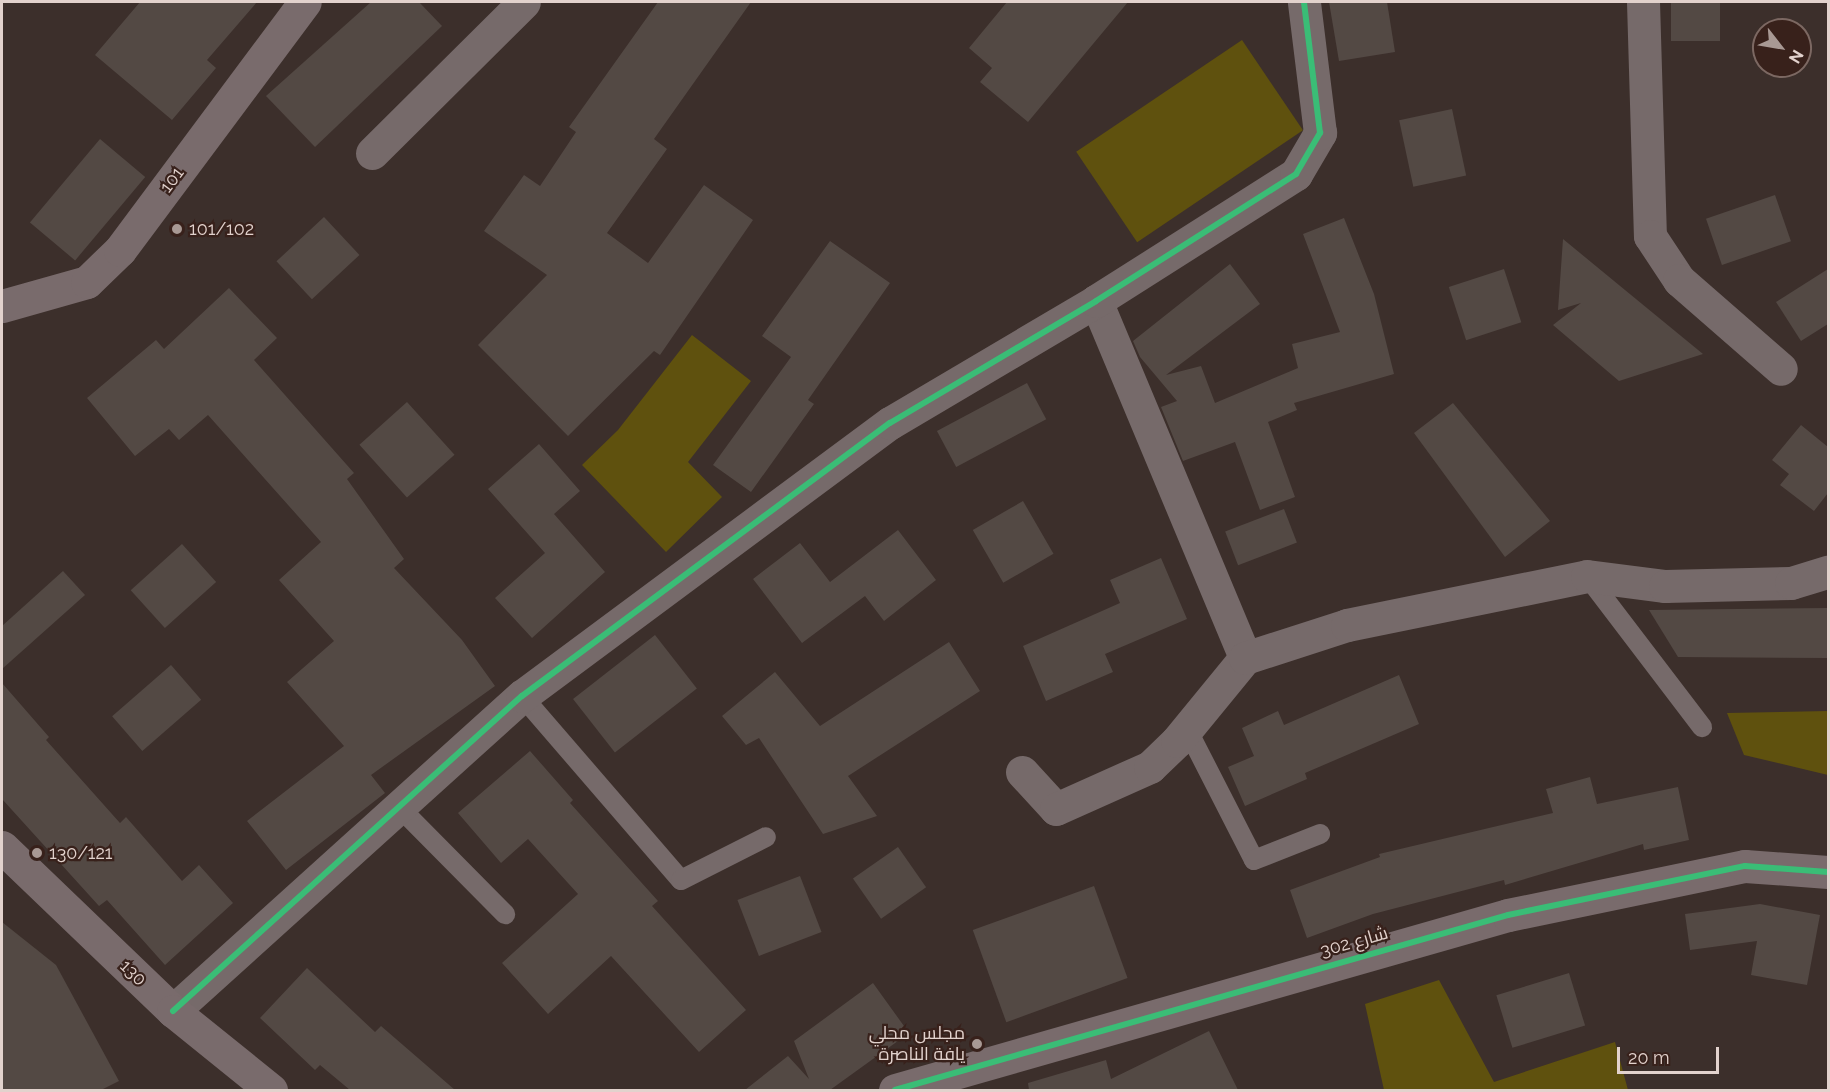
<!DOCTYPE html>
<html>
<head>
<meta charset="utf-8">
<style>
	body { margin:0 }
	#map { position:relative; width:1830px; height:1092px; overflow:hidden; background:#3c2f2b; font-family:Raleway,Cairo,sans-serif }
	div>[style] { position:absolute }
	.green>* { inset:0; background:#5f510e; transform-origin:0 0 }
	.building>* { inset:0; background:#534944; transform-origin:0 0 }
	.lane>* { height:20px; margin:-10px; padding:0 10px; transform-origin:10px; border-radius:10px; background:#766a6a }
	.street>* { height:33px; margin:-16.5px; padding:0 16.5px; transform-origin:16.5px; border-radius:16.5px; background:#766a6a }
	.secondary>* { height:33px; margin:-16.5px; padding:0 16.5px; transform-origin:16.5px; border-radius:16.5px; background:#796b6c }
	.cycleway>* { height:6px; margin:-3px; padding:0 3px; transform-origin:3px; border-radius:3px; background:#3abd76 }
	.dots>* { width:16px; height:16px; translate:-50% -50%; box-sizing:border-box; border:3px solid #38211b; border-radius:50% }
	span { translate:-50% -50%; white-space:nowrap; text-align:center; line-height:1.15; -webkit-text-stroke:4.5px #38211b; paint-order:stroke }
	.street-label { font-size:18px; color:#e2d2cd }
	.poi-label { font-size:18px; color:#e2d2cd }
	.left { translate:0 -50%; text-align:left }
	.right { translate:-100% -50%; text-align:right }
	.frame { position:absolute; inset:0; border:3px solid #e2d2cd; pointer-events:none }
	.north { position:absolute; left:1752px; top:18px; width:60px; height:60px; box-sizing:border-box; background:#38211b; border:2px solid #7c6862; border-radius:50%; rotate:121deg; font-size:16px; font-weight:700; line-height:24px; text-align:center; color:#e2d2cd }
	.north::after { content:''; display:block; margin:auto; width:21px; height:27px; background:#a89994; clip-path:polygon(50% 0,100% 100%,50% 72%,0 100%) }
	.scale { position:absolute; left:1617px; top:1047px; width:102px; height:27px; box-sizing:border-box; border:3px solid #e2d2cd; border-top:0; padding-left:8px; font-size:18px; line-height:21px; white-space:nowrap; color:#e2d2cd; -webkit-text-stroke:4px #38211b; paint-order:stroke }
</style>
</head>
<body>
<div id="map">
	<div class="green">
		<div style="left:1242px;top:40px;width:109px;height:200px;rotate:56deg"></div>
		<div style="clip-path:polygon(692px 335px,751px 381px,688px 462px,722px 497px,666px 552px,582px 465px,618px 430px)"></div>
		<div style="clip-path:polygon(1828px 711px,1828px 775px,1744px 755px,1727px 713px)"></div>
		<div style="clip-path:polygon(1439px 980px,1494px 1082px,1615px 1042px,1628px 1090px,1384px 1090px,1365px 1004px)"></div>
	</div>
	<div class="building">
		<div style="clip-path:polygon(140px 2px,257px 2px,207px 60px,216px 68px,172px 120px,95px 55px)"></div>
		<div style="clip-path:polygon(371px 2px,419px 2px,442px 26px,315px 147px,266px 96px)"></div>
		<div style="clip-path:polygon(658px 2px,751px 2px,654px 139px,667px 149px,607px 233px,648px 263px,704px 185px,753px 220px,660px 355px,654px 351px,568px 436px,478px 345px,547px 275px,484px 231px,524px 175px,540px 186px,576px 132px,569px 127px)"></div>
		<div style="clip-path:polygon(1007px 2px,1128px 2px,1028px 122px,980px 82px,992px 68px,969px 48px)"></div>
		<div style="clip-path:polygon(1329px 2px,1387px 2px,1395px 52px,1339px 61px)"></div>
		<div style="left:1671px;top:2px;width:49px;height:39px"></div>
		<div style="left:1452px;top:109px;width:68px;height:54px;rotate:78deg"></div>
		<div style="left:100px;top:139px;width:59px;height:109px;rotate:40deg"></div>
		<div style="left:1775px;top:195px;width:49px;height:73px;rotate:71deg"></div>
		<div style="left:324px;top:217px;width:52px;height:65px;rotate:47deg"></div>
		<div style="clip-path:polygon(1344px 218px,1374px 294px,1394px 374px,1294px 403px,1297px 410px,1268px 422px,1295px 497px,1260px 510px,1235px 442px,1183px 461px,1161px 407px,1177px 401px,1140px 357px,1133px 341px,1230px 264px,1260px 304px,1166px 375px,1201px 366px,1215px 403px,1298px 368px,1292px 344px,1340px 332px,1303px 234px)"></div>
		<div style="clip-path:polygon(1563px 239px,1625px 290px,1703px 354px,1619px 381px,1553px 325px,1581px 303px,1558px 310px)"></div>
		<div style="clip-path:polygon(830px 241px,890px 283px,808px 400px,814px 404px,751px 492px,713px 465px,791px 357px,762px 336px)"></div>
		<div style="left:1504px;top:269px;width:56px;height:58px;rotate:72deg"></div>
		<div style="clip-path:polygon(1828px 269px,1828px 324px,1801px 341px,1776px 302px)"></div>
		<div style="clip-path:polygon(229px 288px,277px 338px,254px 360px,354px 473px,347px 479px,404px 559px,394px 568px,462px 640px,495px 686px,371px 775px,385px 793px,286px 870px,247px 821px,344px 746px,287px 682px,334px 641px,279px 580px,321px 542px,208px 415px,179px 440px,169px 429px,135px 456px,87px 398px,156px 340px,164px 349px)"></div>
		<div style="left:1027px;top:383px;width:41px;height:102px;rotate:62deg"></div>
		<div style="left:407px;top:402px;width:71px;height:64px;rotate:48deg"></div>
		<div style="clip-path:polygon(1453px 403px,1550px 521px,1505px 557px,1414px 433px)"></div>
		<div style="clip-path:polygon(1801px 425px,1828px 447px,1828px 493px,1814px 511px,1780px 485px,1789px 474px,1772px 460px)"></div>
		<div style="clip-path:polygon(539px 444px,580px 491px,554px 514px,605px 572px,532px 638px,495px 598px,545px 553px,488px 489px)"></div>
		<div style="left:1023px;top:501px;width:61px;height:58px;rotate:60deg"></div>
		<div style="left:1284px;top:509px;width:36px;height:63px;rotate:69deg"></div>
		<div style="clip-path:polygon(898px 530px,936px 580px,884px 621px,865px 596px,802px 643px,753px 579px,800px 543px,830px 582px)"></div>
		<div style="left:182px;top:544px;width:51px;height:69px;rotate:48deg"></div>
		<div style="clip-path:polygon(1161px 558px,1187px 619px,1105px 654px,1113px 672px,1046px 701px,1023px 646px,1120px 603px,1110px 580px)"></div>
		<div style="clip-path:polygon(63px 571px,85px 595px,2px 669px,2px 626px)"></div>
		<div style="clip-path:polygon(1828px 608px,1828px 658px,1678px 657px,1649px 610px)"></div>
		<div style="left:655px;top:635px;width:68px;height:104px;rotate:52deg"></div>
		<div style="clip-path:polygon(949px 642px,980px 691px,848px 776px,877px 816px,823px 834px,759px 738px,746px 745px,722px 716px,775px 672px,820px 726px)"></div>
		<div style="left:171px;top:665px;width:46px;height:78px;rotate:49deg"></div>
		<div style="clip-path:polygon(1399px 675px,1419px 724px,1305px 773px,1307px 779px,1245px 806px,1228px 767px,1254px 756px,1242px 728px,1278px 711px,1284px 725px)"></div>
		<div style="clip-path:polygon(2px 683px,49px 737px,46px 740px,120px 823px,126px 817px,182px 881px,199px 865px,233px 903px,165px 965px,107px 900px,99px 906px,2px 799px)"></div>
		<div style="clip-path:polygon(530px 751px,573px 800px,570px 803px,658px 901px,652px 906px,746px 1010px,699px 1052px,611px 956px,548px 1014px,502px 963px,578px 894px,528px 839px,501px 863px,458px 813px)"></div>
		<div style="clip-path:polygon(1590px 777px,1597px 804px,1678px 787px,1689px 840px,1644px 850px,1643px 844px,1505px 885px,1504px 880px,1373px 914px,1307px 938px,1290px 890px,1380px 857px,1379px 854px,1553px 813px,1546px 789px)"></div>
		<div style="left:898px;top:847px;width:49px;height:55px;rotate:55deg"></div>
		<div style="left:800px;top:876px;width:60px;height:67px;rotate:69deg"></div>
		<div style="left:1094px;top:886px;width:98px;height:129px;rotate:70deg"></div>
		<div style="clip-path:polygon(1760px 904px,1820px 915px,1807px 985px,1751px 975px,1757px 941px,1690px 950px,1685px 914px)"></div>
		<div style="clip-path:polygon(2px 922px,56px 965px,119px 1081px,101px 1090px,2px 1090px)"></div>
		<div style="clip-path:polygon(307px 968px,375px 1032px,381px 1026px,455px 1090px,350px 1090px,320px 1065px,315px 1070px,260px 1018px)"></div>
		<div style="left:1569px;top:973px;width:55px;height:76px;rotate:73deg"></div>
		<div style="clip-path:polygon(873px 983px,909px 1033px,830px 1090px,745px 1090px,788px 1056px,809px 1079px,794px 1041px)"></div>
		<div style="clip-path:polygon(1209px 1031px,1238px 1090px,1029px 1090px,1028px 1083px,1106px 1060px,1111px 1079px)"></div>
	</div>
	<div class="lane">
		<div style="left:1587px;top:576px;width:190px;rotate:52.7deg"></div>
		<div style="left:522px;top:696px;width:243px;rotate:49.2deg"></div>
		<div style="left:681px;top:880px;width:95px;rotate:-26.8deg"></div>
		<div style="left:1187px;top:729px;width:147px;rotate:62.9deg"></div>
		<div style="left:1254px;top:860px;width:71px;rotate:-21.5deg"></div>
		<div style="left:399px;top:807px;width:151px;rotate:45.3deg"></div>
	</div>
	<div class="street">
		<div style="left:1643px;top:2px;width:234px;rotate:88.3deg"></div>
		<div style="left:1650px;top:236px;width:53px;rotate:56.6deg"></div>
		<div style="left:1679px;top:280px;width:135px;rotate:41.1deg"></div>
		<div style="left:372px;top:153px;width:214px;rotate:-44.8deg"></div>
		<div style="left:1096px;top:301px;width:387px;rotate:67.3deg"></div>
		<div style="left:1022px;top:772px;width:50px;rotate:47.4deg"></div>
		<div style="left:1056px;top:809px;width:103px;rotate:-24.1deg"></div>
		<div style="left:1150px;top:767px;width:37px;rotate:-44deg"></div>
		<div style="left:1177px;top:741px;width:107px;rotate:-50.7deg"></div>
		<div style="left:1245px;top:658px;width:107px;rotate:-17.9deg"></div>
		<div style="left:1347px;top:625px;width:245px;rotate:-11.5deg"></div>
		<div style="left:1587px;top:576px;width:79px;rotate:7.3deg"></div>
		<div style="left:1665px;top:586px;width:126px;rotate:-1.4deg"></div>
		<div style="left:1791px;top:583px;width:39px;rotate:-17deg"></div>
		<div style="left:173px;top:1011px;width:470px;rotate:-42.1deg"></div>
		<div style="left:522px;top:696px;width:458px;rotate:-36.6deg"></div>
		<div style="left:890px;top:423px;width:239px;rotate:-30.6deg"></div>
		<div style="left:1096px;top:301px;width:237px;rotate:-32.4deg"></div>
		<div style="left:1296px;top:174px;width:48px;rotate:-59.7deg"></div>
		<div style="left:1320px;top:133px;width:132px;rotate:-97deg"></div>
	</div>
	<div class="secondary">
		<div style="left:2px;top:306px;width:88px;rotate:-15.8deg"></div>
		<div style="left:87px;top:282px;width:46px;rotate:-44.1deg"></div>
		<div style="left:120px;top:250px;width:309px;rotate:-53.3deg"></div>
		<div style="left:2px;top:847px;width:237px;rotate:43.8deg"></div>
		<div style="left:173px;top:1011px;width:126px;rotate:38.9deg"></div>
		<div style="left:895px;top:1090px;width:637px;rotate:-15.93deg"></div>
		<div style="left:1508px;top:915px;width:242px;rotate:-11.7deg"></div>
		<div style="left:1745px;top:866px;width:83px;rotate:4.1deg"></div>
	</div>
	<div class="cycleway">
		<div style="left:173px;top:1011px;width:470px;rotate:-42.1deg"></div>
		<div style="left:522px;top:696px;width:458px;rotate:-36.6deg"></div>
		<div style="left:890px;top:423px;width:239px;rotate:-30.6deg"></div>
		<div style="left:1096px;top:301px;width:237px;rotate:-32.4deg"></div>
		<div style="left:1296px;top:174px;width:48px;rotate:-59.7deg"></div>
		<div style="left:1320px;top:133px;width:132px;rotate:-97deg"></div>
		<div style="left:895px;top:1090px;width:637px;rotate:-15.93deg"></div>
		<div style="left:1508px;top:915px;width:242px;rotate:-11.7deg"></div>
		<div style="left:1745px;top:866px;width:83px;rotate:4.1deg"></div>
	</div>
	<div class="dots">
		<div style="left:177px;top:229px;background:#a89994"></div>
		<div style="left:37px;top:853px;background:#a89994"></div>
		<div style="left:977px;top:1044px;background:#a89994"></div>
	</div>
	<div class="street-label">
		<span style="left:172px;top:180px;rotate:-53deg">101</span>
		<span style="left:1354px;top:942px;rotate:-16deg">شارع 302</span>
		<span style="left:133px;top:973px;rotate:44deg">130</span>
	</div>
	<div class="poi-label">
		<span class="left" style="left:189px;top:229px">101/102</span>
		<span class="left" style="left:49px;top:853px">130/121</span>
		<span class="right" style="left:965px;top:1044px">مجلس محلي<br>يافة الناصرة</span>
	</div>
	<div class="frame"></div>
	<div class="north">N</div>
	<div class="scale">20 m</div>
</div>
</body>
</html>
